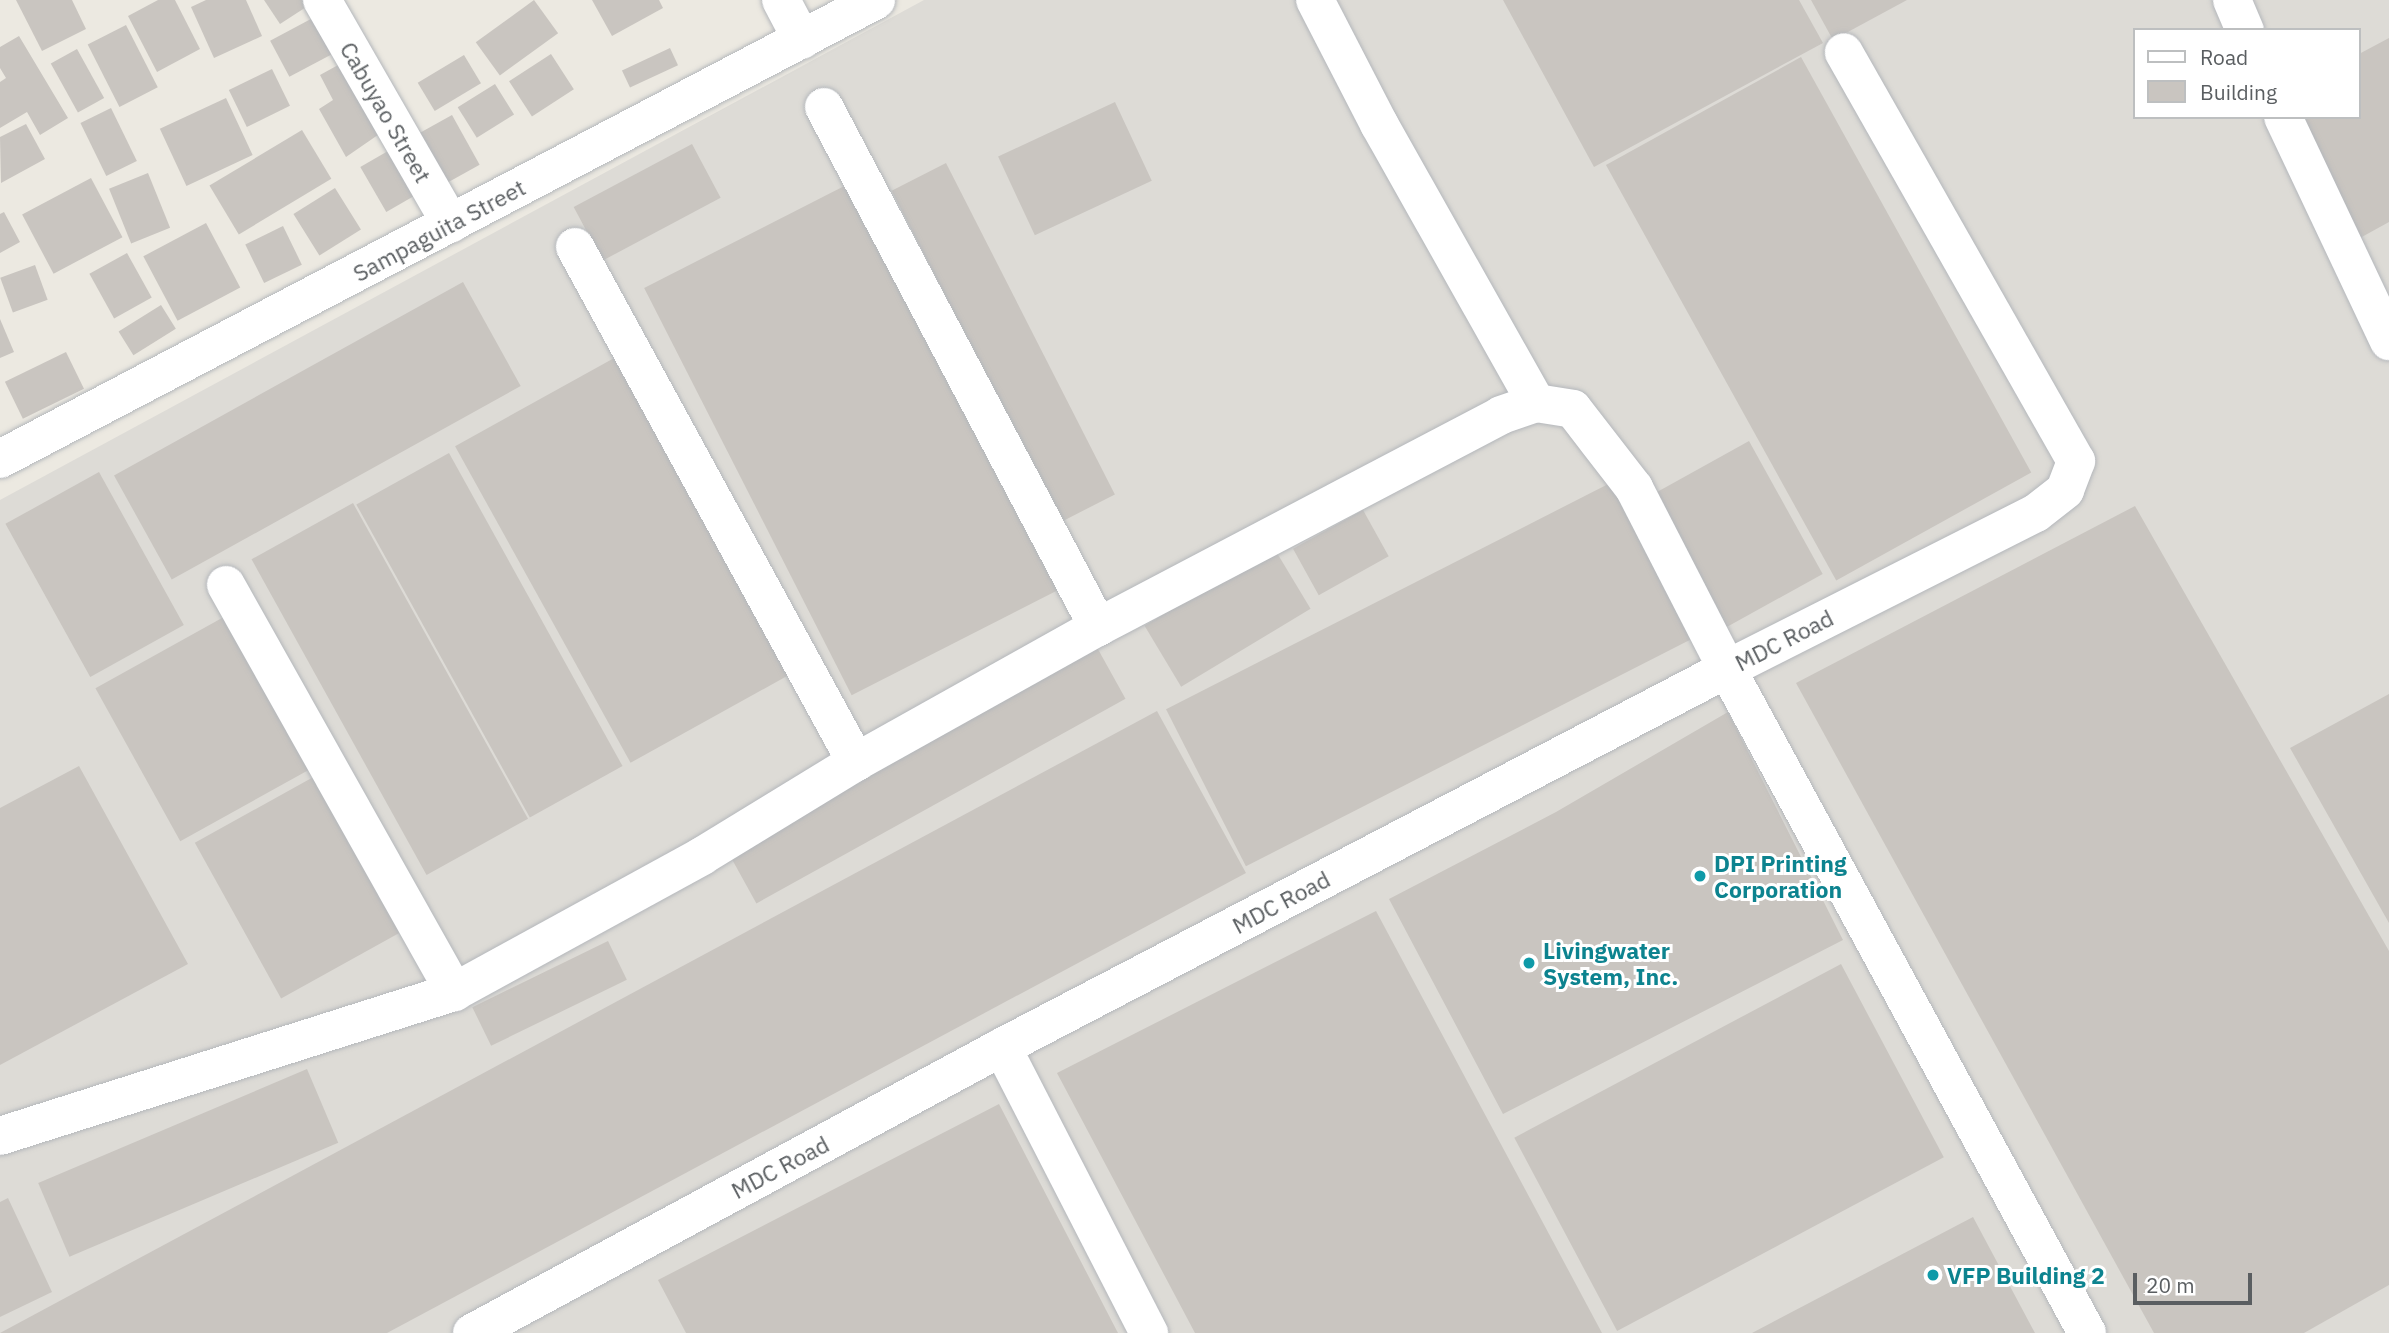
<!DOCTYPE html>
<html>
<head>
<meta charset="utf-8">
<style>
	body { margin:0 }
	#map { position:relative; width:2389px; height:1333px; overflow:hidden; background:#ece9e1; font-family:"IBM Plex Sans",sans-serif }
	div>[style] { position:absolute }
	.industrial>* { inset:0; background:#dddbd6 }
	.building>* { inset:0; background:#c9c5c0; transform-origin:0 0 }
	.roads { filter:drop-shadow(0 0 2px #b4b7bb) drop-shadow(0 0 2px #b4b7bb) }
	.minor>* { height:38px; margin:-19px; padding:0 19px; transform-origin:19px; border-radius:19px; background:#fff }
	.dots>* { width:19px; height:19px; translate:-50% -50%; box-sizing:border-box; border:4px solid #fff; border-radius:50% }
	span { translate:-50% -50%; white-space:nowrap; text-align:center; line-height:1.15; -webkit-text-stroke:6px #fff; paint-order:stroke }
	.street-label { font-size:23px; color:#5a5e61 }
	.culture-label { font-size:23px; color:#0d838f; font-weight:700 }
	.left { translate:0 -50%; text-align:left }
	.legend { position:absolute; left:2133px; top:28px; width:228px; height:91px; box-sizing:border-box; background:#fff; border:2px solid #bdbfc0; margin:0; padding:9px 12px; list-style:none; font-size:21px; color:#5a5e61 }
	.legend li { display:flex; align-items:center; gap:14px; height:35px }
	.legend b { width:35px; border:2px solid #bdbfc0 }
	.scale { position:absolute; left:2133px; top:1273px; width:119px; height:32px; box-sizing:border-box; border:4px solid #5a5e61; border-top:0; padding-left:9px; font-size:21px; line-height:24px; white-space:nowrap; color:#5a5e61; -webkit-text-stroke:5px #fff; paint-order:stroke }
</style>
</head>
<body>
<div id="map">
	<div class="industrial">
		<div style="clip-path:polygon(evenodd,924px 0,2389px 0,2389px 1333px,0 1333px,0 500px,924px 0,2135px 30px,2359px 30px,2359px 117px,2135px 117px,2135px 30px)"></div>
	</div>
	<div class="building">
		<div style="clip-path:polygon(16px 0,72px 0,86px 29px,42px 51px)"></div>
		<div style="clip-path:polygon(158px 0,175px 0,200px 49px,157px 72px,128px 16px)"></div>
		<div style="clip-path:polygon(206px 0,246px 0,262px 36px,214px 58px,191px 7px)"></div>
		<div style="clip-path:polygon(264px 0,317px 0,280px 24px)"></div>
		<div style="left:534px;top:0;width:41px;height:72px;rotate:54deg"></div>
		<div style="clip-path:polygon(592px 0,659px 0,663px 8px,612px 36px)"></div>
		<div style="clip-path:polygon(1503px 0,1799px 0,1823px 43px,1594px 167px)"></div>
		<div style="clip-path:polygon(1811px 0,1907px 0,1833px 40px)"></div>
		<div style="left:324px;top:12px;width:41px;height:61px;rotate:62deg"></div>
		<div style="left:126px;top:25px;width:70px;height:43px;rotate:63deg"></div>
		<div style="clip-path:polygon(19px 36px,68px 118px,40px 135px,27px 112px,0 128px,0 82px,6px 78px,0 68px,0 47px)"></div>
		<div style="clip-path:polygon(2389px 38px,2389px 222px,2360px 238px,2292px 117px,2359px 117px,2359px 54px)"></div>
		<div style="left:670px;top:48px;width:19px;height:53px;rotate:65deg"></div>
		<div style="left:77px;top:49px;width:56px;height:30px;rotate:61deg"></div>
		<div style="left:551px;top:54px;width:42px;height:50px;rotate:57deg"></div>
		<div style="left:464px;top:55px;width:33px;height:54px;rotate:59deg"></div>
		<div style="left:1801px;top:57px;width:475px;height:223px;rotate:61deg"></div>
		<div style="clip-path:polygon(349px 59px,388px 128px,346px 157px,319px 109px,333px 100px,320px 75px)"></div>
		<div style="left:272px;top:69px;width:41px;height:48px;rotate:64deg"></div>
		<div style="left:495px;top:84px;width:36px;height:44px;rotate:58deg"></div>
		<div style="left:226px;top:98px;width:63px;height:73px;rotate:65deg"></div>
		<div style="left:1115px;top:102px;width:87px;height:129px;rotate:65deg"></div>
		<div style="left:111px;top:108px;width:59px;height:34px;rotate:64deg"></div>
		<div style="left:452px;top:115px;width:57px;height:37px;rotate:61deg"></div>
		<div style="clip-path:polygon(26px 124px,45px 159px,1px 183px,0 137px)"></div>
		<div style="left:302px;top:130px;width:57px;height:108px;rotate:59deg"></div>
		<div style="left:692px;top:144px;width:61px;height:134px;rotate:62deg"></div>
		<div style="left:388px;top:151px;width:52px;height:32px;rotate:60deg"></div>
		<div style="left:946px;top:163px;width:372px;height:61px;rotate:63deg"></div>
		<div style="left:148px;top:173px;width:59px;height:42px;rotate:68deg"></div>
		<div style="left:91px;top:178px;width:67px;height:78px;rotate:62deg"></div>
		<div style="left:858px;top:179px;width:457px;height:240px;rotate:63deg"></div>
		<div style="left:335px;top:188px;width:49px;height:49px;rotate:58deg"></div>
		<div style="clip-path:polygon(4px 212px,20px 242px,0 253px,0 214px)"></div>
		<div style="left:206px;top:223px;width:73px;height:71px;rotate:62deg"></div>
		<div style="left:283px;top:226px;width:43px;height:42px;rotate:64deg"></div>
		<div style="left:127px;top:253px;width:51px;height:43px;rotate:61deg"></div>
		<div style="left:35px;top:265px;width:37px;height:37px;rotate:70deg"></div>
		<div style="left:463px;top:282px;width:119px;height:399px;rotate:61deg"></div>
		<div style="left:161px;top:305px;width:28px;height:50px;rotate:58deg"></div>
		<div style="clip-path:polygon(0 319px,14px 352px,0 358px)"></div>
		<div style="left:66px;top:352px;width:41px;height:68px;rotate:64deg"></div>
		<div style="left:616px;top:357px;width:362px;height:184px;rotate:61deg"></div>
		<div style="left:1749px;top:441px;width:152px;height:120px;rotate:61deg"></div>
		<div style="left:449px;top:453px;width:358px;height:106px;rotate:61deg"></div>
		<div style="left:99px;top:472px;width:175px;height:107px;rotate:61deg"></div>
		<div style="left:1624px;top:476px;width:176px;height:514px;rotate:63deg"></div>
		<div style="left:353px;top:503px;width:361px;height:116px;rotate:61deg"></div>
		<div style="clip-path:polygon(2135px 506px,2389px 951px,2389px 1285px,2304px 1333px,2154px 1333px,1796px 683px)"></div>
		<div style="left:1363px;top:510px;width:53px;height:80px;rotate:61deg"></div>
		<div style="left:1274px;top:548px;width:71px;height:151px;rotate:59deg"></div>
		<div style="left:231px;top:613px;width:175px;height:155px;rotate:61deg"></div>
		<div style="left:1094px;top:642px;width:65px;height:422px;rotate:61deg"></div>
		<div style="clip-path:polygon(2389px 694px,2389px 923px,2290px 748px)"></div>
		<div style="clip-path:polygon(1157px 711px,1246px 873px,387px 1333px,0 1333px)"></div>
		<div style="clip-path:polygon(1728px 712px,1843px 940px,1503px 1114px,1389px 899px,1556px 812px)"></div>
		<div style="clip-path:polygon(79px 766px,188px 964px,0 1065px,0 808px)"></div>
		<div style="left:326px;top:770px;width:178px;height:150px;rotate:61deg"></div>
		<div style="clip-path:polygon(1376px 911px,1602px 1333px,1195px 1333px,1057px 1073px)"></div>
		<div style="left:608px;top:941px;width:43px;height:151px;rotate:64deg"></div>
		<div style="left:1841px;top:964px;width:219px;height:370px;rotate:62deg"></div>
		<div style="left:307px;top:1069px;width:80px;height:292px;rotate:67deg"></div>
		<div style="clip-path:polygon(999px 1104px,1118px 1333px,686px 1333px,658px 1280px)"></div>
		<div style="clip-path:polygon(8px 1198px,52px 1292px,0 1317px,0 1202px)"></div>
		<div style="clip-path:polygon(1973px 1217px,2035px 1333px,1752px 1333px)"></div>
	</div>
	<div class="roads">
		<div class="minor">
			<div style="left:322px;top:0;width:258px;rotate:60.1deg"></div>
			<div style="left:781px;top:0;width:45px;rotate:62.3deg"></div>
			<div style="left:1315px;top:0;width:140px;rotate:62.7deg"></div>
			<div style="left:1379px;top:124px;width:320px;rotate:60.6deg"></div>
			<div style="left:2232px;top:0;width:33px;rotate:67deg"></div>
			<div style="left:824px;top:107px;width:588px;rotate:62.21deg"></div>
			<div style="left:2283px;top:117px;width:248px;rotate:64.7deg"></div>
			<div style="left:575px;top:247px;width:587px;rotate:61.38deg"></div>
			<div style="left:0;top:459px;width:989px;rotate:-27.65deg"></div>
			<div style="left:226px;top:585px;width:467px;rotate:60.7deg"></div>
			<div style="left:1002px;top:1047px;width:322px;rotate:62.8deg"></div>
			<div style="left:0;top:1136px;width:476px;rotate:-17.6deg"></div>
			<div style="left:454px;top:992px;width:283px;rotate:-28.7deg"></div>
			<div style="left:702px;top:856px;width:180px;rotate:-31.4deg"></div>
			<div style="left:856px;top:762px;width:277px;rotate:-29.2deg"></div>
			<div style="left:1098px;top:627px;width:455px;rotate:-27.7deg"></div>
			<div style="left:1501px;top:415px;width:37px;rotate:-19deg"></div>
			<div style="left:1536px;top:403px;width:37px;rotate:9deg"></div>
			<div style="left:1573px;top:409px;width:100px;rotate:52.3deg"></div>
			<div style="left:1634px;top:488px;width:203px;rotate:62.8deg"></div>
			<div style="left:1727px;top:669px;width:755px;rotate:61.53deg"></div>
			<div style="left:472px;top:1333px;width:602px;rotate:-28.35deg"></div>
			<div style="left:1002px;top:1047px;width:818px;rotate:-27.54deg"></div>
			<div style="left:1727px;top:669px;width:346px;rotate:-26.8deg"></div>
			<div style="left:2036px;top:513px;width:37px;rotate:-38deg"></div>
			<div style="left:2065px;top:490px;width:31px;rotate:-69deg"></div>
			<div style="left:2076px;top:461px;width:470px;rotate:-119.6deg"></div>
		</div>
	</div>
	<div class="dots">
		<div style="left:1700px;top:876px;background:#0f9aa8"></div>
		<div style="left:1529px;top:963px;background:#0f9aa8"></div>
		<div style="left:1933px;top:1275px;background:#0f9aa8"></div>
	</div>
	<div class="street-label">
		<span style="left:386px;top:112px;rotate:60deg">Cabuyao Street</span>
		<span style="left:439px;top:230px;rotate:-28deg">Sampaguita Street</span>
		<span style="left:1784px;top:640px;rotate:-27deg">MDC Road</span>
		<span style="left:1281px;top:902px;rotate:-28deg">MDC Road</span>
		<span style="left:780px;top:1167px;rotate:-28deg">MDC Road</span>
	</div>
	<div class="culture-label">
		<span class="left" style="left:1714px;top:876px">DPI Printing<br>Corporation</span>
		<span class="left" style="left:1543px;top:963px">Livingwater<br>System, Inc.</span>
		<span class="left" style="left:1947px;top:1275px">VFP Building 2</span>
	</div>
	<ul class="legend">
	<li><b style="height:9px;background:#fff"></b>Road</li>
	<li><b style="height:19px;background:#c9c5c0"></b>Building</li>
	</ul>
	<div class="scale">20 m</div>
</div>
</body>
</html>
